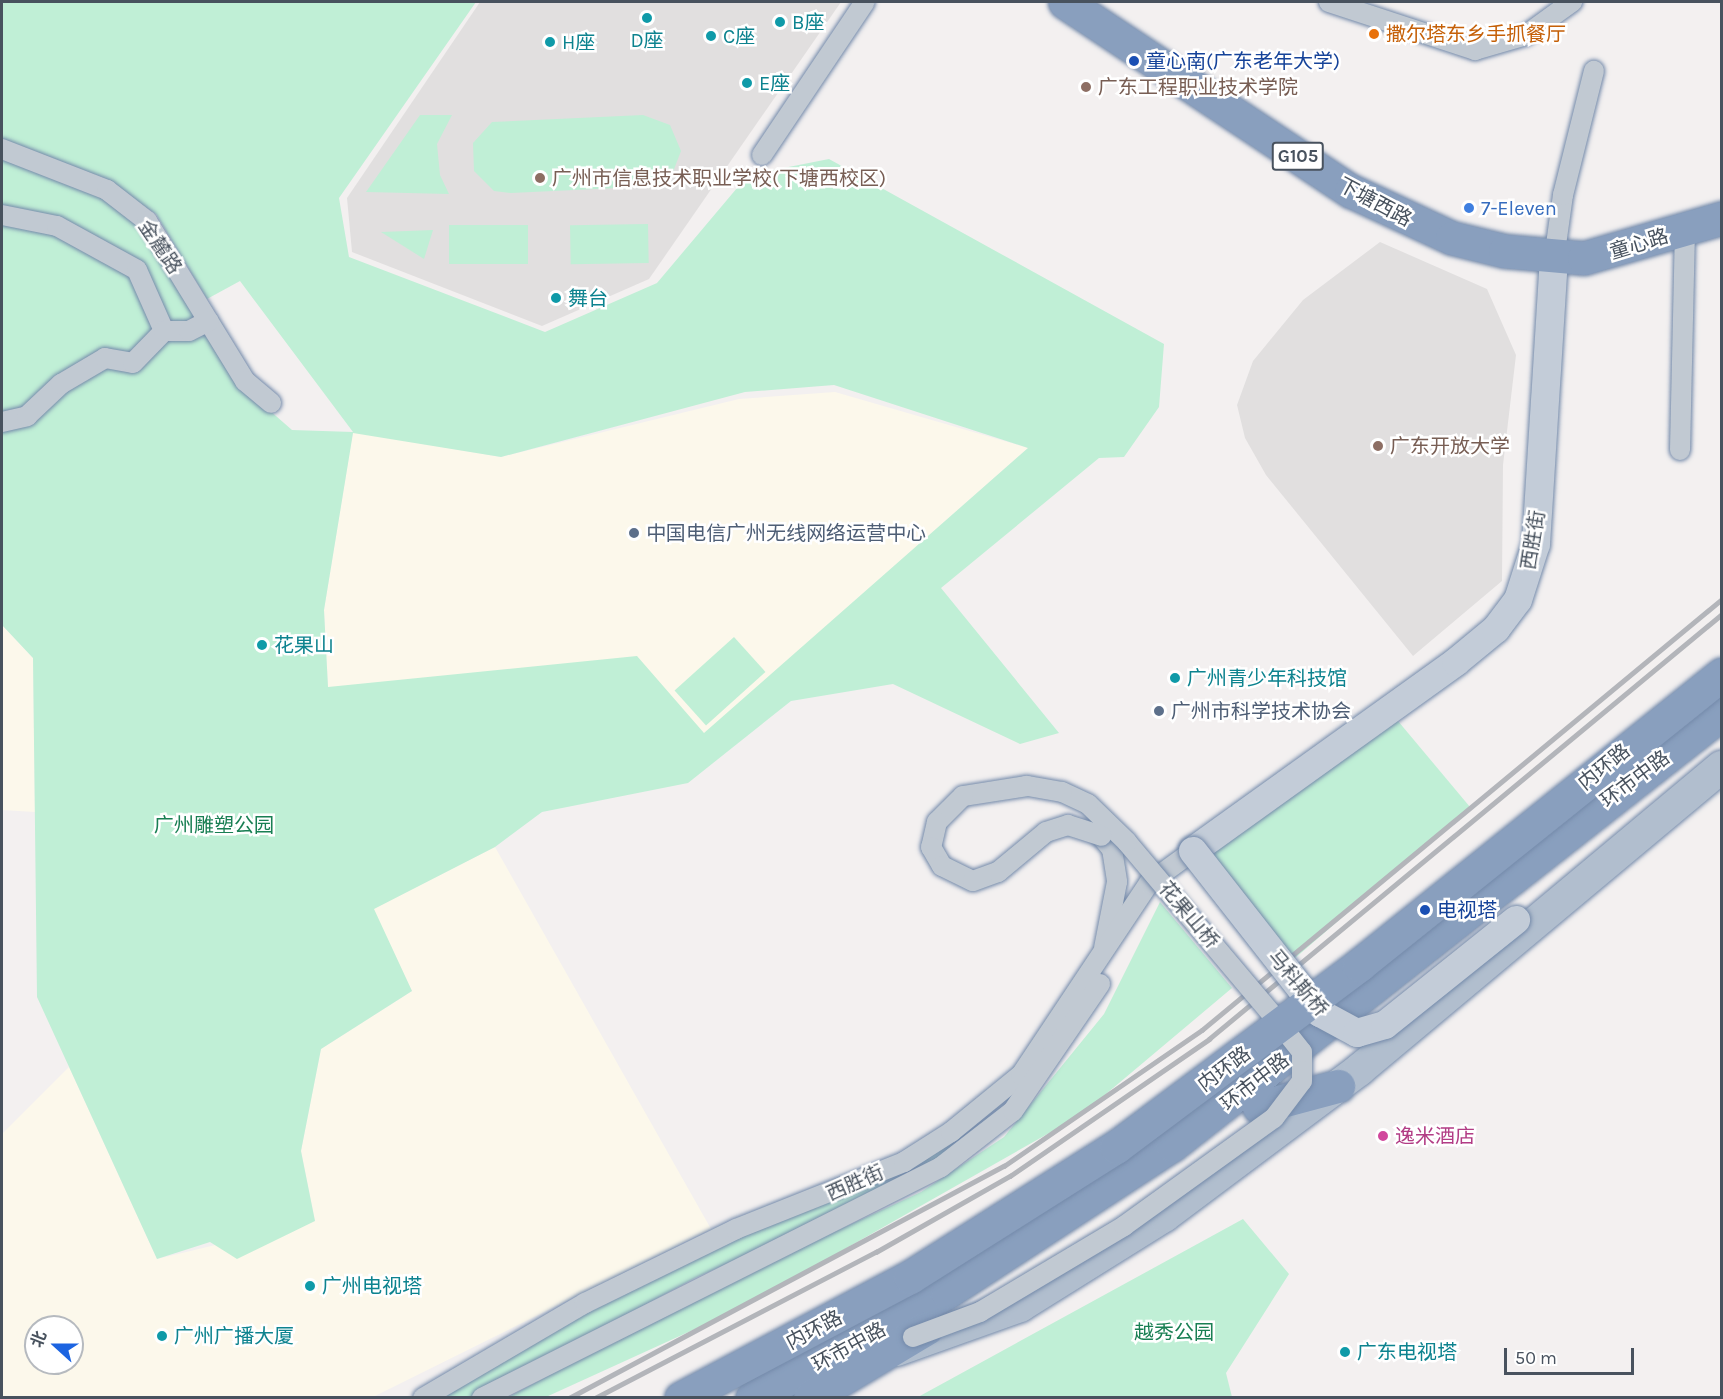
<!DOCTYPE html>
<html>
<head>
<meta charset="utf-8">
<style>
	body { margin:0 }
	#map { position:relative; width:1723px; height:1399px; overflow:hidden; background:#f3f0f0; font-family:Karla,"Noto Sans SC",sans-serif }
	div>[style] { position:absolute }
	.commercial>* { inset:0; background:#fcf8eb }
	.education>* { inset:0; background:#e1dfdf }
	.green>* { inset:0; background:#c0efd6; transform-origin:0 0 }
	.roads { filter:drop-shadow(0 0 2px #748aaa) drop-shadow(0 0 2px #748aaa) }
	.street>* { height:20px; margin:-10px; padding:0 10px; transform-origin:10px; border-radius:10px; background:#c1c9d2 }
	.secondary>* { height:28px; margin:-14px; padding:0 14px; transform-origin:14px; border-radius:14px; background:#c3ccd8 }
	.primary>* { height:32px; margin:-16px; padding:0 16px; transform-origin:16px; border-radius:16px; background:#b1bece }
	.highway>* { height:33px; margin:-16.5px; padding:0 16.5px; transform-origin:16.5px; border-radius:16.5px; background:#899fbe }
	.rail>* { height:4.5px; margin:-2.25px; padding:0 2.25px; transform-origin:2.25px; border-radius:2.25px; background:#b3b5ba }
	.bridges { filter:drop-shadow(0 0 2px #748aaa) drop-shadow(0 0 2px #748aaa) }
	.street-bridge>* { height:20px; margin:-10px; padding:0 10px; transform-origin:10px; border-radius:10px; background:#c1c9d2 }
	.secondary-bridge>* { height:28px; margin:-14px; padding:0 14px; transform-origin:14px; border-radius:14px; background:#c3ccd8 }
	.highway-bridge>* { height:33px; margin:-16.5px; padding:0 16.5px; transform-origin:16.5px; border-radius:16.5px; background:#899fbe }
	.dots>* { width:16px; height:16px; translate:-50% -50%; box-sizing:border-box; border:3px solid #fff; border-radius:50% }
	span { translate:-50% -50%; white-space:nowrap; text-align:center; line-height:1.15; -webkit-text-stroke:5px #fff; paint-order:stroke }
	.shield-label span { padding:2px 4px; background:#fff; border:2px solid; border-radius:4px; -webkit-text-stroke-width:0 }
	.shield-label { font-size:18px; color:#48525e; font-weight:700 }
	.culture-label { font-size:20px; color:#0d838f }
	.left { translate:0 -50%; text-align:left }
	.food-label { font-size:20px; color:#c56008 }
	.transit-label { font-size:20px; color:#164399 }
	.education-label { font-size:20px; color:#785e54 }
	.street-label { font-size:20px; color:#48525e }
	.shop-label { font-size:20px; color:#366cbe }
	.service-label { font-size:20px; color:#4e5e75 }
	.park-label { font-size:20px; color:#197f53 }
	.hotel-label { font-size:20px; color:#b23c85 }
	.frame { position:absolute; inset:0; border:3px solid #48525e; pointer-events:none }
	.north { position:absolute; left:24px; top:1315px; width:60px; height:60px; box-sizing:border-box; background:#fff; border:2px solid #b6babf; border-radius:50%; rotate:291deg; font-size:16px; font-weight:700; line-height:24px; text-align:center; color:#48525e }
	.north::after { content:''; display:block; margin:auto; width:21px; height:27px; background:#1c64e1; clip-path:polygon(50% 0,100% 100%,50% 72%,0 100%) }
	.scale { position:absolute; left:1504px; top:1348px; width:130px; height:27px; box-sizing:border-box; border:3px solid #48525e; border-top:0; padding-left:8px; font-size:18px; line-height:21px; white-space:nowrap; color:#48525e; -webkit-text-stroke:4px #fff; paint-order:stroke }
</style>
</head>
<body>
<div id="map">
	<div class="commercial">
		<div style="clip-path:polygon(835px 392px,1028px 448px,704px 734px,328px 687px,324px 610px,353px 432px,501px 457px,739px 399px)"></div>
		<div style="clip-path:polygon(2px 625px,33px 658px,35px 812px,2px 810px)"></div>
		<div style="clip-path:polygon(evenodd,495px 847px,711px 1229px,373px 1397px,2px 1398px,2px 1134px,69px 1067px,157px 1259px,315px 1221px,301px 1151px,321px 1049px,412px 991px,373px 909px,495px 847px,36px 1327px,72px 1327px,72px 1363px,36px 1363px,36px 1327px)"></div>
	</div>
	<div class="education">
		<div style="clip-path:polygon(480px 2px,841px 2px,649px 279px,542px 326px,352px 252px,347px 198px)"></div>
		<div style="clip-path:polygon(1380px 242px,1487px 289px,1516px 355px,1503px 465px,1502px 581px,1413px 656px,1266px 475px,1245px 438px,1237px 405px,1253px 361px,1303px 300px)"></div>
	</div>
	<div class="green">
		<div style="clip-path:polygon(evenodd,2px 2px,476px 2px,339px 198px,349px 257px,545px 332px,657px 283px,748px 175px,829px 159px,1164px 344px,1159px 407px,1124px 457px,1099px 458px,941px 588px,1059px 733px,1020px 744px,893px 684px,791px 701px,688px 783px,542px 812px,495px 847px,374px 909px,412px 991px,321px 1049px,301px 1151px,315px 1221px,237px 1259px,210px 1242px,157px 1259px,37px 997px,33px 658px,2px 625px,2px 157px,104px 194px,145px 225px,243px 387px,292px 430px,353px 432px,240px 281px,207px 299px,156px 214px,111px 185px,2px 144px,2px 2px,834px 385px,1028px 448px,704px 733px,637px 656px,328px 687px,324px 610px,353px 433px,501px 457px,745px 392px,834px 385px)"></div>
		<div style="clip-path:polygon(420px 115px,452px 115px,437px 144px,440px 175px,449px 194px,366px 192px)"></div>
		<div style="clip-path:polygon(643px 115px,670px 125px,681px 151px,671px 177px,659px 186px,511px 193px,494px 191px,474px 171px,473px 143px,492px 122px)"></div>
		<div style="left:648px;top:224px;width:39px;height:78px;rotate:89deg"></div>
		<div style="left:528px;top:225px;width:39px;height:79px;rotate:90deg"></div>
		<div style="clip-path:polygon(433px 230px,424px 259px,381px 232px)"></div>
		<div style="left:734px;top:637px;width:47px;height:80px;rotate:48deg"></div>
		<div style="clip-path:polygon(1398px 721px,1470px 807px,1294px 959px,1209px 853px)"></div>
		<div style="clip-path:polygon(1160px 902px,1232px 988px,1081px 1115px,739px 1309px,546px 1397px,507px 1398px,703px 1292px,921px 1192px,1004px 1137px,1104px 1014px)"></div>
		<div style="clip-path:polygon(982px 1123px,956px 1148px,873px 1198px,695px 1278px,473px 1397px,434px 1398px,484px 1365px,729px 1240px,912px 1168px)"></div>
		<div style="clip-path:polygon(1243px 1219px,1289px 1274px,1226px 1373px,1232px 1397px,918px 1397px)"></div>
	</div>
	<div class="roads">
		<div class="street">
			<div style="left:1329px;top:2px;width:154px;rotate:18.2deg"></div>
			<div style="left:1475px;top:50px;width:53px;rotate:-16.4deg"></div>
			<div style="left:1526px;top:35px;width:57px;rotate:-35.7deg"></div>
			<div style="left:2px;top:149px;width:113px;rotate:21.3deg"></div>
			<div style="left:107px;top:190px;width:51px;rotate:37.8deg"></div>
			<div style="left:147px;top:221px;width:188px;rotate:58.5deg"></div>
			<div style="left:245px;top:381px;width:34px;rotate:40deg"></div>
			<div style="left:762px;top:155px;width:184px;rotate:-56.1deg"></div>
			<div style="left:2px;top:215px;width:56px;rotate:11.3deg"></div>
			<div style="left:57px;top:226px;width:91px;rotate:28.8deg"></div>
			<div style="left:137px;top:270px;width:67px;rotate:66.1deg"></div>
			<div style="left:1554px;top:259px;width:65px;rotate:-82deg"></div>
			<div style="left:1563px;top:195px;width:128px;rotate:-76deg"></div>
			<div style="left:2px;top:422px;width:26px;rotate:-13deg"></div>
			<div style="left:27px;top:416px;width:47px;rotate:-43.3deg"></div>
			<div style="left:61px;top:384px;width:51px;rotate:-30.6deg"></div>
			<div style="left:105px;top:358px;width:28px;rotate:10deg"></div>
			<div style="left:133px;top:363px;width:45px;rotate:-45.9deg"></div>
			<div style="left:164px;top:331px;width:25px"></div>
			<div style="left:189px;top:331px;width:22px;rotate:-27deg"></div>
			<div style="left:1680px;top:450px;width:220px;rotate:-88.7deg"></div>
			<div style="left:1101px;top:836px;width:17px;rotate:50deg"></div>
			<div style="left:1112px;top:849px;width:33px;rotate:81deg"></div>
			<div style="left:1117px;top:882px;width:67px;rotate:101.1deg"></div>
			<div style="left:423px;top:1398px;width:188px;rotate:-30.4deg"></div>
			<div style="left:585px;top:1303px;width:168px;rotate:-26.1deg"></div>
			<div style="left:736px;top:1229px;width:181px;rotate:-21.7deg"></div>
			<div style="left:904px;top:1162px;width:56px;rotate:-32.6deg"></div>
			<div style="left:951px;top:1132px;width:90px;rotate:-39.2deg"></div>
			<div style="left:1021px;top:1075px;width:231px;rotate:-56.3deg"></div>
			<div style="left:1149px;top:883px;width:54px;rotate:-36deg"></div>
			<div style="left:482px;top:1398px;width:514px;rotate:-26.71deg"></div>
			<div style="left:941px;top:1167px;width:91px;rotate:-37.9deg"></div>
			<div style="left:1013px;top:1111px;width:154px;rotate:-55.6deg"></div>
		</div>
		<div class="secondary">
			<div style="left:1193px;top:851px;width:324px;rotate:-35.7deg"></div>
			<div style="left:1456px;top:662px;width:52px;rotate:-39.5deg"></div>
			<div style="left:1496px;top:629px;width:36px;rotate:-53deg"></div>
			<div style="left:1518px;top:600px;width:59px;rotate:-72.2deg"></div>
			<div style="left:1536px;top:544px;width:286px;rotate:-86.4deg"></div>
		</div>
		<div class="primary">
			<div style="left:897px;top:1350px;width:131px;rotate:-19.7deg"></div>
			<div style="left:1020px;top:1306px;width:170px;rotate:-32deg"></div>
			<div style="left:1164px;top:1216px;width:244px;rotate:-36.8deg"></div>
			<div style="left:1359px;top:1070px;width:473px;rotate:-39.9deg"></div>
		</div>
		<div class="highway">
			<div style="left:1065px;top:2px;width:343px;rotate:33.5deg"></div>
			<div style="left:1351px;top:191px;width:111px;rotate:25deg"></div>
			<div style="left:1452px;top:238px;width:55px;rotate:13.8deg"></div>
			<div style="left:1505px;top:251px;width:79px;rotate:5.1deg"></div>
			<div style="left:1584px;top:258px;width:144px;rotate:-16.2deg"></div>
			<div style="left:1259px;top:1107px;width:82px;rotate:-14.9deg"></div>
			<div style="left:752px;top:1398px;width:222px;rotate:-28.5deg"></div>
			<div style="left:947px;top:1292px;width:269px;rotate:-33.2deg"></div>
			<div style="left:1172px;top:1145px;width:699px;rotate:-38.15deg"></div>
			<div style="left:810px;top:1398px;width:136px;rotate:-30.9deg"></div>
		</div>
	</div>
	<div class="rail">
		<div style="left:569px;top:1398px;width:493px;rotate:-28.1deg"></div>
		<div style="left:1004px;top:1166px;width:240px;rotate:-34.5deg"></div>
		<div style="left:1202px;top:1030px;width:675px;rotate:-39.65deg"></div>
		<div style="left:595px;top:1398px;width:317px;rotate:-27.5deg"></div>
		<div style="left:876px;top:1252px;width:154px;rotate:-29.6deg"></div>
		<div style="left:1010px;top:1176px;width:242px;rotate:-34.5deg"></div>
		<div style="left:1209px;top:1039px;width:666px;rotate:-39.64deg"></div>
	</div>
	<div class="bridges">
		<div class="street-bridge">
			<div style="left:913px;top:1337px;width:72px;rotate:-20.5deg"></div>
			<div style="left:980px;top:1312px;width:168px;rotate:-30.8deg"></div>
			<div style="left:1124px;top:1226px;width:185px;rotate:-35.8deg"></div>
			<div style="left:1274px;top:1118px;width:46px;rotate:-52.9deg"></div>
			<div style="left:1302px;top:1081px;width:29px;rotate:-90deg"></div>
			<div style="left:1302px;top:1052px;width:43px;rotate:-128.5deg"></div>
			<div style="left:1275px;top:1018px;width:230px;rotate:-130.1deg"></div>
			<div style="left:1127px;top:842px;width:54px;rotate:-135.7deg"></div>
			<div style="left:1088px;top:804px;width:29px;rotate:-155deg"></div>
			<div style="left:1062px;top:792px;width:36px;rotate:-170deg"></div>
			<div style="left:1027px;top:786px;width:65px;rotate:171.1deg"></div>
			<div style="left:963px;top:796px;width:37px;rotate:135deg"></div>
			<div style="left:937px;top:822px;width:26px;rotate:103deg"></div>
			<div style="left:931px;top:847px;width:22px;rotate:60deg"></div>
			<div style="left:942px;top:866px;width:34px;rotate:26deg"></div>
			<div style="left:973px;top:881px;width:27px;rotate:-20deg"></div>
			<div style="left:998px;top:872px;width:62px;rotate:-39.8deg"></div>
			<div style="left:1046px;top:832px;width:23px;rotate:-18deg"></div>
			<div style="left:1068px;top:825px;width:35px;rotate:18deg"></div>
		</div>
		<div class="secondary-bridge">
			<div style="left:1193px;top:851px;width:206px;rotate:51.9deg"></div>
			<div style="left:1320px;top:1013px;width:42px;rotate:28.4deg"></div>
			<div style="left:1357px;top:1033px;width:29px;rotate:-16deg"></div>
			<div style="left:1385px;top:1025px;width:168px;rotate:-38.7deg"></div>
		</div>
		<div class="highway-bridge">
			<div style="left:681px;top:1398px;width:259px;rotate:-27.9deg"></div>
			<div style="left:910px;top:1277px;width:244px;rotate:-32.3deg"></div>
			<div style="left:1116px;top:1147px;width:304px;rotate:-36.8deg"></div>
			<div style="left:1359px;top:965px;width:465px;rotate:-38.7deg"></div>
		</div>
	</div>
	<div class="dots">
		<div style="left:647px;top:18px;background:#0f9aa8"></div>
		<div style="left:780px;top:22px;background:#0f9aa8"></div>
		<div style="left:1374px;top:34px;background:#e8710a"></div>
		<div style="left:711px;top:36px;background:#0f9aa8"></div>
		<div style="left:550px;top:42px;background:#0f9aa8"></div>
		<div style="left:1134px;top:61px;background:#1a4fb4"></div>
		<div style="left:747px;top:83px;background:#0f9aa8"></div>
		<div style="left:1086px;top:87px;background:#8d6e63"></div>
		<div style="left:540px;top:178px;background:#8d6e63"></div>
		<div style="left:1469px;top:208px;background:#3f7fe0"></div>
		<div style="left:556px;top:298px;background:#0f9aa8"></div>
		<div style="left:1378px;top:446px;background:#8d6e63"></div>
		<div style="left:634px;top:533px;background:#5c6f8a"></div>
		<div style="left:262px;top:645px;background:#0f9aa8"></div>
		<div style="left:1175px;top:678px;background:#0f9aa8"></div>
		<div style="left:1159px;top:711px;background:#5c6f8a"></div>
		<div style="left:1425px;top:910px;background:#1a4fb4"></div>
		<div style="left:1383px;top:1136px;background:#d1479c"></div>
		<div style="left:310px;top:1286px;background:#0f9aa8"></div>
		<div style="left:162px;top:1336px;background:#0f9aa8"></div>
		<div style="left:1345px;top:1352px;background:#0f9aa8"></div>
	</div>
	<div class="shield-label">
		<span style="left:1298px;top:156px">G105</span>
	</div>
	<div class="culture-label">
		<span class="left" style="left:792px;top:22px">B座</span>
		<span class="left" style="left:723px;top:36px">C座</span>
		<span style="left:647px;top:40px">D座</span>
		<span class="left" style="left:562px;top:42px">H座</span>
		<span class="left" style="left:759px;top:83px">E座</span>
		<span class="left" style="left:568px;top:298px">舞台</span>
		<span class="left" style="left:274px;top:645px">花果山</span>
		<span class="left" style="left:1187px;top:678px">广州青少年科技馆</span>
		<span class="left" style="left:322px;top:1286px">广州电视塔</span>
		<span class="left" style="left:174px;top:1336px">广州广播大厦</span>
		<span class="left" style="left:1357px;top:1352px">广东电视塔</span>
	</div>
	<div class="food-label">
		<span class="left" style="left:1386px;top:34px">撒尔塔东乡手抓餐厅</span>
	</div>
	<div class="transit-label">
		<span class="left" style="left:1146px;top:61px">童心南(广东老年大学)</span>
		<span class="left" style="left:1437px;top:910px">电视塔</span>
	</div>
	<div class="education-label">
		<span class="left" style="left:1098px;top:87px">广东工程职业技术学院</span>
		<span class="left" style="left:552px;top:178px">广州市信息技术职业学校(下塘西校区)</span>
		<span class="left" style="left:1390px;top:446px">广东开放大学</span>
	</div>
	<div class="street-label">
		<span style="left:1375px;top:202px;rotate:28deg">下塘西路</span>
		<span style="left:1639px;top:244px;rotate:-17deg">童心路</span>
		<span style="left:160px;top:247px;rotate:56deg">金麓路</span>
		<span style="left:1533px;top:540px;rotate:-81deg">西胜街</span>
		<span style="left:1604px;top:767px;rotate:-39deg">内环路</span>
		<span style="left:1635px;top:779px;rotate:-37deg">环市中路</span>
		<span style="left:1189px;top:915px;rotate:50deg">花果山桥</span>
		<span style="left:1298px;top:983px;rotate:50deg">马科斯桥</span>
		<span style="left:1224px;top:1069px;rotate:-37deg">内环路</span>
		<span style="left:1255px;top:1082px;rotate:-38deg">环市中路</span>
		<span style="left:855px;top:1183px;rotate:-24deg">西胜街</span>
		<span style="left:814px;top:1330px;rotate:-28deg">内环路</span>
		<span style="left:849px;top:1347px;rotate:-29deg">环市中路</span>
	</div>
	<div class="shop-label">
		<span class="left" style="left:1481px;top:208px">7-Eleven</span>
	</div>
	<div class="service-label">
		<span class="left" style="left:646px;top:533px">中国电信广州无线网络运营中心</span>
		<span class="left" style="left:1171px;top:711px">广州市科学技术协会</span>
	</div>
	<div class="park-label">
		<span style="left:214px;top:825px">广州雕塑公园</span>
		<span style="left:1174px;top:1332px">越秀公园</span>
	</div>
	<div class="hotel-label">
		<span class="left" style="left:1395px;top:1136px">逸米酒店</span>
	</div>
	<div class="frame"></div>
	<div class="north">北</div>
	<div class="scale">50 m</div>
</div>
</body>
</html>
